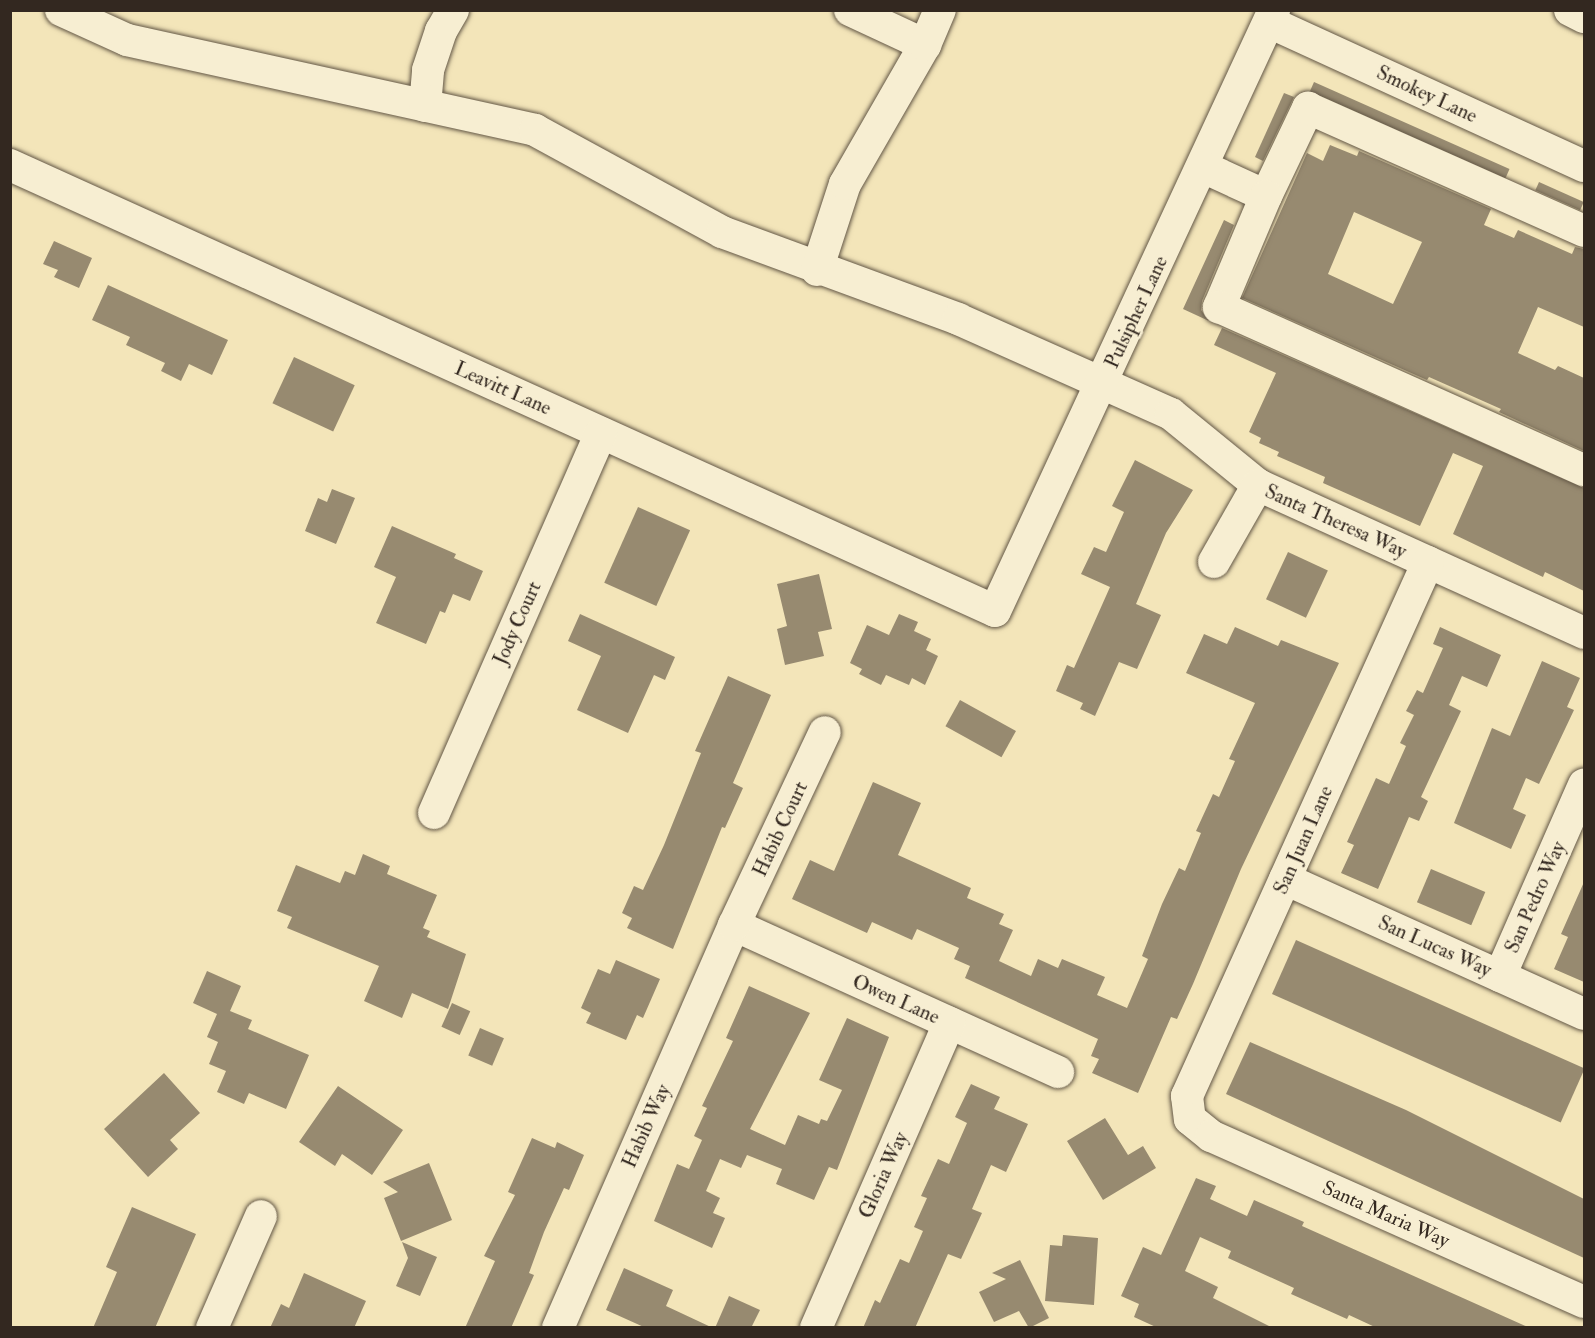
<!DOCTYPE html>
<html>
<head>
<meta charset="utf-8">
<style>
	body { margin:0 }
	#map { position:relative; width:1595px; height:1338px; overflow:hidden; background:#f3e5b9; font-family:"IM FELL Double Pica",serif }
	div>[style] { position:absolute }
	.building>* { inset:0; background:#978a70; transform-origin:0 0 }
	.roads { filter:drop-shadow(0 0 2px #635746) drop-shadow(0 0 2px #635746) }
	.minor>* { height:32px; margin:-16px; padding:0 16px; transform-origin:16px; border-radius:16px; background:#f7eed2 }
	span { translate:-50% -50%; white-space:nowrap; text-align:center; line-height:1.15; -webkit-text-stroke:5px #f7eed2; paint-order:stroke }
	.street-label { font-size:20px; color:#332820 }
	.frame { position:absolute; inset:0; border:12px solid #332820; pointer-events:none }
</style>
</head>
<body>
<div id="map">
	<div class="building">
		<div style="left:1314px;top:82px;width:214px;height:10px;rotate:24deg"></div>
		<div style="clip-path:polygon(1284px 93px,1294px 97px,1263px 161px,1255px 157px)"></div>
		<div style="clip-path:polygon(evenodd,1330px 145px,1357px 156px,1359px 151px,1491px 209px,1484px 225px,1514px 238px,1518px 230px,1572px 254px,1575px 247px,1584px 249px,1584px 327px,1538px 307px,1518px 353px,1555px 370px,1558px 366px,1584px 378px,1584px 451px,1499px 412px,1501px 409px,1429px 377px,1427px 380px,1242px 298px,1307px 153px,1323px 161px,1330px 145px,1354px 212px,1422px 242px,1393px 304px,1328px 274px,1354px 212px)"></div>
		<div style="left:1539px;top:182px;width:49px;height:9px;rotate:24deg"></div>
		<div style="clip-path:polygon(1224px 220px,1234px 225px,1202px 301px,1201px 310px,1209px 321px,1183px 309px)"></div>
		<div style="clip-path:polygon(54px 241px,92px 258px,79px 288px,54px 277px,58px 270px,43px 264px)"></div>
		<div style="clip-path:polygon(108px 285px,228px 340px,212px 375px,189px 364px,181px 381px,161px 371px,165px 363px,126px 345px,130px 337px,92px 320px)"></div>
		<div style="clip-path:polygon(1222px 328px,1584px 488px,1584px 591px,1545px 572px,1543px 577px,1453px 534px,1483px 466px,1453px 453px,1420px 526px,1323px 483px,1325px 477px,1277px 456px,1279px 452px,1259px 443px,1261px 438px,1249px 432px,1276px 373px,1214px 345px)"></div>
		<div style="left:294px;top:357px;width:67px;height:51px;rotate:25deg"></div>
		<div style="clip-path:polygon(1135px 460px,1193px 490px,1166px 533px,1136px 604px,1161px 615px,1137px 669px,1119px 662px,1095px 716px,1080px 709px,1083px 703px,1056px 691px,1067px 665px,1074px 668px,1110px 587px,1081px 574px,1094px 547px,1106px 552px,1124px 512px,1112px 506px)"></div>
		<div style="clip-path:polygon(332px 489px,355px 498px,336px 544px,305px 531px,318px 498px,327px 502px)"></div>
		<div style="left:638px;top:507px;width:57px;height:83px;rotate:24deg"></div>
		<div style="clip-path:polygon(392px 526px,456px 554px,454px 558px,483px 571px,470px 601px,453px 594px,445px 613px,440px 611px,426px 644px,376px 623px,396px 577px,374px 567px)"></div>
		<div style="left:1288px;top:552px;width:44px;height:52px;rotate:25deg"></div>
		<div style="clip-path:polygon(819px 574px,832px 629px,818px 632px,824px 656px,785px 665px,777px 629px,787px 626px,777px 584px)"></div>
		<div style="clip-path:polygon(580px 614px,675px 657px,665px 680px,654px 675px,628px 733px,577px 710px,601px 656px,568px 641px)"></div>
		<div style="clip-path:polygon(899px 614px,918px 622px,914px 631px,931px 639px,926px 650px,938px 656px,925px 685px,912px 678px,909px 685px,886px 675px,881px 685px,859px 674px,862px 669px,850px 663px,867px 625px,889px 635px)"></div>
		<div style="clip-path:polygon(1235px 627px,1278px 646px,1281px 640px,1339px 663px,1241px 869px,1193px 984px,1177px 1019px,1171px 1017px,1138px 1093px,1092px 1073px,1099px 1059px,1091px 1056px,1098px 1039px,965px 978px,970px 966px,954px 959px,959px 948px,917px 929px,912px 940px,872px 922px,867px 933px,792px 899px,810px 860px,834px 871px,873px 782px,921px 803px,898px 855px,971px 888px,967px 898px,1004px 914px,999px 924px,1013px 930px,999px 961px,1031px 976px,1038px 959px,1058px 968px,1062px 959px,1105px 977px,1097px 995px,1127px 1008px,1148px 959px,1142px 956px,1162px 904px,1179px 868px,1185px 871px,1201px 833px,1196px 831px,1213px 794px,1219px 797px,1235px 761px,1229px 759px,1255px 703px,1186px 673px,1204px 634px,1227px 644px)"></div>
		<div style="clip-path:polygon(1440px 627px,1501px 655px,1487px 687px,1462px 676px,1449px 705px,1461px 711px,1421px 797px,1428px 801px,1419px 821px,1409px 817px,1378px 889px,1341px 873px,1354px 845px,1347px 842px,1376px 778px,1389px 784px,1406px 746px,1400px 743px,1414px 715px,1406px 711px,1417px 690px,1423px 693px,1443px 648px,1433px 644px)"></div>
		<div style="clip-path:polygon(1542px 661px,1580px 678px,1567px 707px,1574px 710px,1539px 784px,1526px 778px,1513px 809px,1526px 815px,1511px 849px,1454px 823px,1492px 728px,1510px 736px)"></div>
		<div style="clip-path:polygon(728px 676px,771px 695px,733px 783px,743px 788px,725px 828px,722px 827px,673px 949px,627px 928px,632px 918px,622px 913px,634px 886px,643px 890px,664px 845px,701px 753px,695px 751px)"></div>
		<div style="left:960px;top:700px;width:64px;height:30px;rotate:29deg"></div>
		<div style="clip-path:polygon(363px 854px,390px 866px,387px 874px,437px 895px,423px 928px,430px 931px,427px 937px,466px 954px,448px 1009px,412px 993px,402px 1018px,364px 1001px,379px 966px,287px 928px,292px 917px,277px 911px,296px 865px,340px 883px,345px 871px,355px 875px)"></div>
		<div style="left:1431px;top:869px;width:59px;height:36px;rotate:23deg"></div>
		<div style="clip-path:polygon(1584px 882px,1584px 982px,1554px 969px,1568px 937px,1561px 934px)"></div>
		<div style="left:1296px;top:940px;width:316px;height:59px;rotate:24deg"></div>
		<div style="clip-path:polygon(616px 960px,660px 979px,643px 1018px,637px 1015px,626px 1040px,586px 1023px,591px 1013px,581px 1008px,598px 969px,610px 974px)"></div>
		<div style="clip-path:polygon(207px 971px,241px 986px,230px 1011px,252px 1020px,248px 1029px,309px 1055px,286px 1109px,249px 1093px,244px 1104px,217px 1092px,226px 1071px,209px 1064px,218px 1042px,207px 1037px,217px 1014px,193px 1003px)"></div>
		<div style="clip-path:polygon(749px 986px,810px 1013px,750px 1129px,785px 1145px,798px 1115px,819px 1124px,821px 1119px,827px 1121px,842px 1090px,819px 1080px,847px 1018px,889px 1037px,837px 1170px,829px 1167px,814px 1200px,776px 1184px,782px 1169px,747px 1155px,741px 1168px,720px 1159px,706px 1191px,720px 1198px,713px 1213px,725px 1218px,712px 1248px,654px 1221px,677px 1164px,689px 1169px,702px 1140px,694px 1136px,707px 1108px,702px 1106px,733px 1041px,726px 1038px)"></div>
		<div style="left:452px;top:1003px;width:20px;height:26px;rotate:24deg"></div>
		<div style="left:480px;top:1028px;width:26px;height:30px;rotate:23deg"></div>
		<div style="clip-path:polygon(1250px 1042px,1406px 1110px,1584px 1199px,1584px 1258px,1226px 1094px)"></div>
		<div style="clip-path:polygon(164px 1073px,200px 1113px,170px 1140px,178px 1149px,148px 1177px,104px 1129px)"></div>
		<div style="clip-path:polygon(971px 1084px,1000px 1097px,994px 1109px,1028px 1124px,1006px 1172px,991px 1165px,972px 1209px,982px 1213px,961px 1259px,948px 1254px,915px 1328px,863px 1328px,875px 1300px,880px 1303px,900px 1259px,909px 1263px,923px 1231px,914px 1227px,927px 1198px,921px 1196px,938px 1159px,949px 1164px,967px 1123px,955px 1117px)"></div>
		<div style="clip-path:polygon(338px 1086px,403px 1130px,372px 1175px,342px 1154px,335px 1166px,299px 1142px)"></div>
		<div style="clip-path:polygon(1105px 1118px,1128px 1155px,1143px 1146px,1156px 1168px,1103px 1200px,1067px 1141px)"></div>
		<div style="clip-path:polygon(532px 1138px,555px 1148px,557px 1142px,584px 1155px,569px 1190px,564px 1188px,544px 1232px,529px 1273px,534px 1275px,511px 1328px,465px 1328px,495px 1261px,484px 1256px,515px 1195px,508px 1192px)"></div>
		<div style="clip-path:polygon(429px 1163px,452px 1220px,401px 1241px,384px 1198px,398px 1192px,383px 1182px)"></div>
		<div style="clip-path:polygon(1196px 1178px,1216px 1186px,1210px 1199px,1247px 1216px,1254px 1200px,1304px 1222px,1302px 1226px,1530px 1328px,1377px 1328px,1349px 1315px,1347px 1319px,1291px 1294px,1294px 1288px,1228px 1258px,1231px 1251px,1200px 1237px,1185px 1271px,1218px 1287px,1213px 1298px,1273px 1328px,1158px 1328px,1134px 1317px,1139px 1304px,1121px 1296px,1143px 1247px,1161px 1255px)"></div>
		<div style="clip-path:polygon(132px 1207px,196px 1234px,155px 1328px,93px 1328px,117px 1272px,106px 1267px)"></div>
		<div style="clip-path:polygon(1063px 1235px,1098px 1238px,1094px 1305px,1045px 1301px,1050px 1245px,1062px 1246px)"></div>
		<div style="clip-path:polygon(402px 1242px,437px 1257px,420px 1296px,396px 1286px,408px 1258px)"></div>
		<div style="clip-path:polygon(1020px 1260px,1049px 1318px,1029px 1328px,1019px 1311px,994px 1322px,979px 1292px,1006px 1279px,992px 1273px)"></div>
		<div style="clip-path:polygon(624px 1268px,673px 1290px,666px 1306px,713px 1328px,646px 1328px,606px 1310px)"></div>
		<div style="clip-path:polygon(304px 1273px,366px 1301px,354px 1328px,270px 1328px,281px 1304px,289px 1308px)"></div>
		<div style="clip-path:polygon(729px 1296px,760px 1310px,751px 1328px,715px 1328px)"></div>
	</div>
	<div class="roads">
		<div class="minor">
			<div style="left:61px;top:10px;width:72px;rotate:24.4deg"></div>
			<div style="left:127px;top:40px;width:418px;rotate:12.4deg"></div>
			<div style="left:535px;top:130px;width:213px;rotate:28.6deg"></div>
			<div style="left:722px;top:232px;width:252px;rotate:20.2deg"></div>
			<div style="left:958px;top:319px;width:233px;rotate:24deg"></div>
			<div style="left:1171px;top:414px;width:112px;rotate:39.2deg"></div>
			<div style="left:1258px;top:485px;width:358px;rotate:24.4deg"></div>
			<div style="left:850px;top:10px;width:83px;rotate:25deg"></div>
			<div style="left:1570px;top:10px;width:16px;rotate:27deg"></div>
			<div style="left:1269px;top:22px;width:346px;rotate:24.6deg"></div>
			<div style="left:425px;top:106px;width:36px;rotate:-85deg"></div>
			<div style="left:428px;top:70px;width:41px;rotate:-71.6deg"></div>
			<div style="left:441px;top:31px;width:24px;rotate:-60deg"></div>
			<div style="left:10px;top:165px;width:1081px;rotate:24.36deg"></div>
			<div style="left:995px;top:611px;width:663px;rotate:-65.1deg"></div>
			<div style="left:1203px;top:167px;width:69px;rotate:24.7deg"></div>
			<div style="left:1266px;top:196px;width:98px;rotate:-64.5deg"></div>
			<div style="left:1308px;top:108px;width:302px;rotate:24deg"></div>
			<div style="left:1266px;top:196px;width:121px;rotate:112.9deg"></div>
			<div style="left:1219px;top:307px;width:400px;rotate:24.1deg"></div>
			<div style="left:817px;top:270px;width:90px;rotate:-72deg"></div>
			<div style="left:845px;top:184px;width:160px;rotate:-60.1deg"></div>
			<div style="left:925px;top:45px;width:38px;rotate:-67deg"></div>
			<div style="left:1214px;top:562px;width:89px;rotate:-60.3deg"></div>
			<div style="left:1428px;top:562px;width:586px;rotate:114.29deg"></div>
			<div style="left:1187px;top:1096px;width:23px;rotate:83deg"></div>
			<div style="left:1190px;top:1119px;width:27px;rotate:39deg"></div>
			<div style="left:1211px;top:1136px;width:408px;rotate:24deg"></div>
			<div style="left:434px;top:813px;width:415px;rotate:-66.3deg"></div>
			<div style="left:1285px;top:879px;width:328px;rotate:24.3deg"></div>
			<div style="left:734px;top:925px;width:356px;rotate:24.4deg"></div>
			<div style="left:1500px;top:976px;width:209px;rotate:-66.3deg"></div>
			<div style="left:212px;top:1328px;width:122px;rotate:-66.4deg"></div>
			<div style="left:558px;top:1328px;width:440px;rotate:-66.4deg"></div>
			<div style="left:734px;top:925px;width:213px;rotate:-64.8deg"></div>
			<div style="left:816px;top:1328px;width:333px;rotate:-66.4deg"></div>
		</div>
	</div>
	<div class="street-label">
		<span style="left:1427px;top:94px;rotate:25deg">Smokey Lane</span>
		<span style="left:1136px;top:312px;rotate:-65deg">Pulsipher Lane</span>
		<span style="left:503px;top:388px;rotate:24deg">Leavitt Lane</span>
		<span style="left:1336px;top:521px;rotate:24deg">Santa Theresa Way</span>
		<span style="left:517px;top:623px;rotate:-66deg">Jody Court</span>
		<span style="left:780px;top:829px;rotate:-65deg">Habib Court</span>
		<span style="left:1303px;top:840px;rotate:-66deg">San Juan Lane</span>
		<span style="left:1535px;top:897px;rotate:-66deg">San Pedro Way</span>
		<span style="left:1435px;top:946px;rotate:24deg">San Lucas Way</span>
		<span style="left:896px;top:999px;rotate:24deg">Owen Lane</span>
		<span style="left:646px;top:1126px;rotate:-66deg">Habib Way</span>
		<span style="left:883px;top:1175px;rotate:-66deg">Gloria Way</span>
		<span style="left:1386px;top:1214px;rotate:24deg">Santa Maria Way</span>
	</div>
	<div class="frame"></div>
</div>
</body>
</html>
